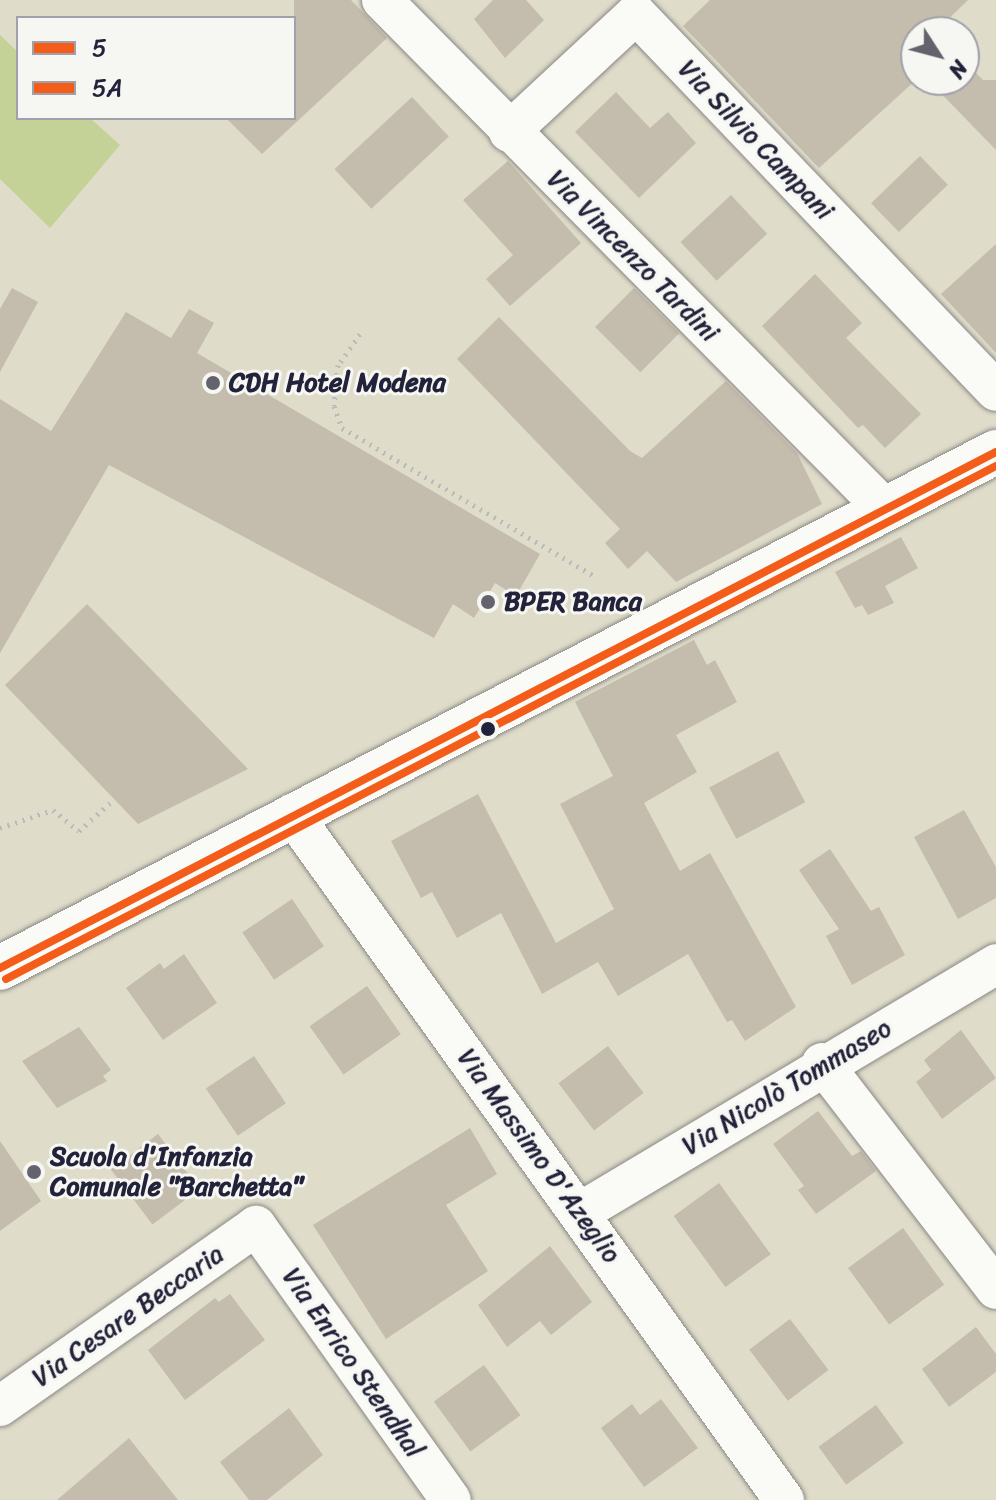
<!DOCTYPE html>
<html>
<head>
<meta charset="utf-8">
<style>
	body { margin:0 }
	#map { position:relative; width:996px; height:1500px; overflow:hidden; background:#dfdcca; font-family:Sriracha,sans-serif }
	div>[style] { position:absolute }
	.green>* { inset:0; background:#c4d298 }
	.building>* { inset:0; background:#c4bcad; transform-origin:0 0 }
	.path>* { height:5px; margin-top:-2.5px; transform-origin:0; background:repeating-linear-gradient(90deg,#bbbaba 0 2px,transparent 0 8px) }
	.roads { filter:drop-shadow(0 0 2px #8a8884) drop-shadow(0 0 2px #8a8884) }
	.minor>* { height:40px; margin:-20px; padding:0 20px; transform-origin:20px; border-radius:20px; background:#fafaf7 }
	.tertiary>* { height:44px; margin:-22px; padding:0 22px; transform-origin:22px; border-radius:22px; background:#fafaf7 }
	.bus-1>* { height:8px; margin:-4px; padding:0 4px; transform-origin:4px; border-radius:4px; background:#f35c19 }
	.bus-2>* { height:8px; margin:-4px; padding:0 4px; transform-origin:4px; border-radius:4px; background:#f35c19 }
	.dots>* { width:22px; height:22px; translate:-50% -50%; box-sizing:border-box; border:4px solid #f6f6f2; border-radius:50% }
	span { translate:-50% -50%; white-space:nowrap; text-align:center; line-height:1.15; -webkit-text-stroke:6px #f6f6f2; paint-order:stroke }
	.street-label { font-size:26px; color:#22223b }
	.poi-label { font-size:26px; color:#22223b; font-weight:700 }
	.left { translate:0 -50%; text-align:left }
	.legend { position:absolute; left:16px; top:16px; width:280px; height:104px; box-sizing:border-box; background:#f6f6f2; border:2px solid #a1a1a9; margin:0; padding:10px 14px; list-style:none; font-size:24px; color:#22223b }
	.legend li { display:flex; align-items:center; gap:16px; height:40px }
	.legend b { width:40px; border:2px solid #a1a1a9 }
	.north { position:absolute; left:900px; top:16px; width:80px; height:80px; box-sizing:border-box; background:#f6f6f2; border:2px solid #a1a1a9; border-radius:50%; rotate:126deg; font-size:22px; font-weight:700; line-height:32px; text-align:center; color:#22223b }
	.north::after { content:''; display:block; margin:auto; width:28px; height:36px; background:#64636d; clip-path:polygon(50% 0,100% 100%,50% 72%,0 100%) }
</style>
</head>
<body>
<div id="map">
	<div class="green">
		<div style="clip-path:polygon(0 35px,18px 52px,18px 118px,90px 118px,120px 145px,50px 228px,0 179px)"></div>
	</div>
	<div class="building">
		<div style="clip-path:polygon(294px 0,351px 0,387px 38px,262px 154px,226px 118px,294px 118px)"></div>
		<div style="clip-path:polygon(493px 0,526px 0,544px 20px,505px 58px,474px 19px)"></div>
		<div style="clip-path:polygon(710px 0,968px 0,935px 32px,916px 32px,916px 80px,819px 168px,683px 26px)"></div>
		<div style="clip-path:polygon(964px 61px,983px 80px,996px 80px,996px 150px,928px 80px,964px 80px)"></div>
		<div style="clip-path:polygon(616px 92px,650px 128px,668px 112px,696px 143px,639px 198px,575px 132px)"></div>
		<div style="left:412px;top:97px;width:54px;height:106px;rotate:47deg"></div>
		<div style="left:920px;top:156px;width:40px;height:68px;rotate:46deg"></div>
		<div style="clip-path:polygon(508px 161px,581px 243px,510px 306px,486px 279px,513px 255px,463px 200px)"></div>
		<div style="left:731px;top:195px;width:53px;height:69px;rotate:47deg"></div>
		<div style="clip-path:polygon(996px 244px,996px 353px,941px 294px)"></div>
		<div style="clip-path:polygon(815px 274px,862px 323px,846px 338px,921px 414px,885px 448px,863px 425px,858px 428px,762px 326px)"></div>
		<div style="clip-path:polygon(12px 288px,38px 302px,0 372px,0 309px)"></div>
		<div style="left:634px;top:288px;width:64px;height:55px;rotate:45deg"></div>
		<div style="clip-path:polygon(189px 309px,214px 323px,197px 353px,540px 554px,516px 596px,495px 583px,474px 618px,453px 604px,434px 638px,109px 465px,0 653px,0 399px,51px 431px,126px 312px,171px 338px)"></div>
		<div style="clip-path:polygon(499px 317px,630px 451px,642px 458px,726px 381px,797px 453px,822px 504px,676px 582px,647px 551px,628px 569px,605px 543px,620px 529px,457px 359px)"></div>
		<div style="clip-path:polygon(901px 537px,918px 568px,885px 586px,894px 603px,868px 615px,862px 605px,855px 608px,835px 572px)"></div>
		<div style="clip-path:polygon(87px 604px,140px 658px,248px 769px,138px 824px,5px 685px)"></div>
		<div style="clip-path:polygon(694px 640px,707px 665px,715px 660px,737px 702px,676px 735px,697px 772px,644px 803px,680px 871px,710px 853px,796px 1007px,745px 1041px,732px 1020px,727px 1022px,688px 954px,618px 996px,598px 962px,542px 994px,501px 913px,457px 938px,432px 892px,421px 898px,391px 841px,478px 794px,556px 943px,614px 909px,560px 804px,613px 776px,575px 702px)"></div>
		<div style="left:778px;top:751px;width:58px;height:78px;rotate:62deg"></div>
		<div style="clip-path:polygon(964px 810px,996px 867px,996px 898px,958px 919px,914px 837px)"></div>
		<div style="clip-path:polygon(830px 849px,871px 911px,879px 907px,905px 955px,852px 985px,826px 936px,839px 929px,799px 870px)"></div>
		<div style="left:292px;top:899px;width:57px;height:60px;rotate:56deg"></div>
		<div style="clip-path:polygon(184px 954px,217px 1003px,163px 1040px,126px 988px,160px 963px,164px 969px)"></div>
		<div style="left:367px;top:986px;width:59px;height:70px;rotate:55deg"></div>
		<div style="clip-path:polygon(79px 1027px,111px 1070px,103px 1076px,107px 1081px,57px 1108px,22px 1061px)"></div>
		<div style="clip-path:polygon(961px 1030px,996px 1078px,942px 1119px,916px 1082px,931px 1070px,924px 1060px)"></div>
		<div style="left:608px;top:1046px;width:59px;height:62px;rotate:53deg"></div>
		<div style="left:254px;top:1056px;width:57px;height:58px;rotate:56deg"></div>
		<div style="clip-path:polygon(818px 1111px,852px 1156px,861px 1151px,876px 1171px,816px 1214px,798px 1190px,804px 1186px,773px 1144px)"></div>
		<div style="clip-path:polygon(470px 1128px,497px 1174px,446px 1205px,488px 1271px,386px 1339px,313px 1225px)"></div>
		<div style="left:158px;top:1134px;width:69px;height:59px;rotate:53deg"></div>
		<div style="clip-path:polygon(0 1141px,41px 1201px,0 1231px)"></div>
		<div style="left:719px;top:1183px;width:88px;height:56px;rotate:54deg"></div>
		<div style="left:903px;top:1228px;width:70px;height:68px;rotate:54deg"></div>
		<div style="clip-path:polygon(550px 1246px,592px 1302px,551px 1335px,540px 1321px,507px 1347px,478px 1305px)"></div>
		<div style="clip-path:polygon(230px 1294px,265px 1340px,185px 1400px,148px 1350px,215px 1298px,219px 1302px)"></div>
		<div style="left:790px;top:1319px;width:64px;height:51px;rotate:53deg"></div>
		<div style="clip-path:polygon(976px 1327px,996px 1354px,996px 1372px,949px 1407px,922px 1369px)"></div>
		<div style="left:484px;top:1365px;width:62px;height:62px;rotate:54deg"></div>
		<div style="clip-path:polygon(661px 1399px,698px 1448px,644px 1487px,601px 1428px,632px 1404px,640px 1415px)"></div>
		<div style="left:876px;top:1405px;width:47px;height:71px;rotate:54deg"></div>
		<div style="clip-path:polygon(289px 1408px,323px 1455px,267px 1500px,249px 1500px,220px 1462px)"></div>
		<div style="clip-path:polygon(129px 1438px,178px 1500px,57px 1500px,114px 1451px)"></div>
	</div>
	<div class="path">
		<div style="left:360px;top:334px;width:38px;rotate:125deg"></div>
		<div style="left:338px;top:365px;width:41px;rotate:95.6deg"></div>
		<div style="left:334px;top:406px;width:23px;rotate:70deg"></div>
		<div style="left:342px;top:428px;width:291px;rotate:30.4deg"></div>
		<div style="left:0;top:828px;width:56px;rotate:-18.8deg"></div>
		<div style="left:53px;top:810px;width:33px;rotate:39deg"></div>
		<div style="left:79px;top:831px;width:47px;rotate:-42.4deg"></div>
	</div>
	<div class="roads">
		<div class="minor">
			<div style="left:382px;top:0;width:717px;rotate:45.34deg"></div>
			<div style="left:509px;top:132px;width:173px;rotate:-42.9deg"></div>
			<div style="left:636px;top:14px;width:521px;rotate:46.32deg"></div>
			<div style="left:292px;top:814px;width:844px;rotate:54.35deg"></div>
			<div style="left:822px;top:1063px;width:285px;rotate:52.4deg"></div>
			<div style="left:579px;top:1213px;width:486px;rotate:-30.8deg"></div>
			<div style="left:0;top:1406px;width:313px;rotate:-35.1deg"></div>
			<div style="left:256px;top:1226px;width:336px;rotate:54.6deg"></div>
		</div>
		<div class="tertiary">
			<div style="left:0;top:968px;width:1122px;rotate:-27.39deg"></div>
		</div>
	</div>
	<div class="bus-1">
		<div style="left:0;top:968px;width:1122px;rotate:-27.39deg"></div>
	</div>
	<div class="bus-2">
		<div style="left:6px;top:979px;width:1115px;rotate:-27.39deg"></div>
	</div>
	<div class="dots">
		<div style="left:213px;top:383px;background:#64636d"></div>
		<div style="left:488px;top:602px;background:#64636d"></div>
		<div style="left:488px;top:729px;background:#22223b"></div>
		<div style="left:34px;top:1172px;background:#64636d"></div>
	</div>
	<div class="street-label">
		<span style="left:756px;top:140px;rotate:46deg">Via Silvio Campani</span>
		<span style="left:633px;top:256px;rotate:45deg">Via Vincenzo Tardini</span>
		<span style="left:787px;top:1087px;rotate:-31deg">Via Nicolò Tommaseo</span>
		<span style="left:539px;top:1156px;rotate:54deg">Via Massimo D'Azeglio</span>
		<span style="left:128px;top:1316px;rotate:-35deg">Via Cesare Beccaria</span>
		<span style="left:353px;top:1363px;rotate:55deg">Via Enrico Stendhal</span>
	</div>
	<div class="poi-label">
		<span class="left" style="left:229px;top:383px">CDH Hotel Modena</span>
		<span class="left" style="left:504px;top:602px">BPER Banca</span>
		<span class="left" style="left:50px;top:1172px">Scuola d'Infanzia<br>Comunale "Barchetta"</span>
	</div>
	<ul class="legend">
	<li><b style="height:10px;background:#f35c19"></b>5</li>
	<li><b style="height:10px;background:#f35c19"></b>5A</li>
	</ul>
	<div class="north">N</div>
</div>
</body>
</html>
